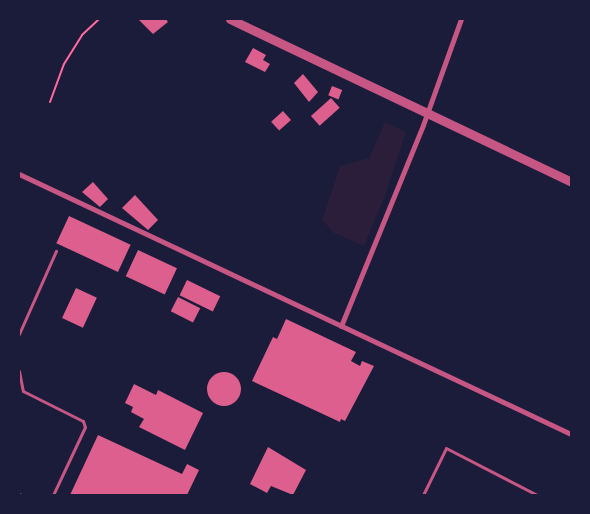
<!DOCTYPE html>
<html>
<head>
<meta charset="utf-8">
<style>
	body { margin:0 }
	#map { position:relative; width:590px; height:514px; overflow:hidden; background:#1b1b3a; font-family:"Varela Round",sans-serif }
	div>[style] { position:absolute }
	.green>* { inset:0; background:#2a1e3b }
	.building>* { inset:0; background:#dd5f8e; transform-origin:0 0 }
	.round { border-radius:50% }
	.path>* { height:2px; margin:-1px; padding:0 1px; transform-origin:1px; border-radius:1px; background:#ff6b9d }
	.service>* { height:3px; margin:-1.5px; padding:0 1.5px; transform-origin:1.5px; border-radius:1.5px; background:#c65784 }
	.minor>* { height:5px; margin:-2.5px; padding:0 2.5px; transform-origin:2.5px; border-radius:2.5px; background:#c65784 }
	.tertiary>* { height:9px; margin:-4.5px; padding:0 4.5px; transform-origin:4.5px; border-radius:4.5px; background:#c65784 }
	span { translate:-50% -50%; white-space:nowrap; text-align:center; line-height:1.15; -webkit-text-stroke:4.5px #1b1b3a; paint-order:stroke }
	.frame { position:absolute; inset:0; border:20px solid #1b1b3a; pointer-events:none }
</style>
</head>
<body>
<div id="map">
	<div class="green">
		<div style="clip-path:polygon(385px 122px,406px 132px,386px 193px,364px 246px,334px 233px,322px 220px,340px 166px,369px 158px)"></div>
	</div>
	<div class="building">
		<div style="clip-path:polygon(138px 19px,166px 19px,168px 22px,153px 34px)"></div>
		<div style="clip-path:polygon(253px 48px,266px 55px,263px 60px,270px 64px,265px 72px,245px 62px)"></div>
		<div style="clip-path:polygon(303px 74px,318px 92px,309px 102px,294px 83px)"></div>
		<div style="left:332px;top:86px;width:11px;height:10px;rotate:22deg"></div>
		<div style="left:331px;top:98px;width:13px;height:27px;rotate:48deg"></div>
		<div style="left:283px;top:111px;width:12px;height:16px;rotate:48deg"></div>
		<div style="clip-path:polygon(93px 182px,108px 199px,100px 207px,82px 192px)"></div>
		<div style="clip-path:polygon(135px 195px,158px 220px,148px 230px,122px 208px)"></div>
		<div style="left:69px;top:216px;width:68px;height:30px;rotate:25deg"></div>
		<div style="left:138px;top:250px;width:43px;height:29px;rotate:25deg"></div>
		<div style="left:187px;top:280px;width:37px;height:17px;rotate:26deg"></div>
		<div style="left:76px;top:288px;width:23px;height:33px;rotate:25deg"></div>
		<div style="left:178px;top:297px;width:25px;height:16px;rotate:27deg"></div>
		<div style="clip-path:polygon(286px 319px,356px 352px,351px 361px,360px 366px,362px 361px,374px 366px,345px 421px,341px 419px,340px 422px,252px 381px,273px 337px,277px 339px)"></div>
		<div class="round" style="left:207px;top:372px;width:34px;height:34px"></div>
		<div style="clip-path:polygon(134px 384px,156px 395px,158px 390px,203px 413px,185px 450px,139px 427px,144px 419px,131px 412px,133px 407px,125px 403px)"></div>
		<div style="clip-path:polygon(98px 435px,182px 474px,187px 464px,199px 470px,187px 495px,70px 495px)"></div>
		<div style="clip-path:polygon(268px 447px,306px 470px,293px 495px,271px 486px,267px 493px,250px 484px)"></div>
	</div>
	<div class="path">
		<div style="left:50px;top:102px;width:40px;rotate:-69.8deg"></div>
		<div style="left:64px;top:64px;width:34px;rotate:-58deg"></div>
		<div style="left:82px;top:35px;width:23px;rotate:-43deg"></div>
	</div>
	<div class="service">
		<div style="left:19px;top:334px;width:91px;rotate:-66deg"></div>
		<div style="left:19px;top:371px;width:20px;rotate:79deg"></div>
		<div style="left:23px;top:391px;width:67px;rotate:26.6deg"></div>
		<div style="left:83px;top:421px;width:6px;rotate:72deg"></div>
		<div style="left:85px;top:427px;width:75px;rotate:115.2deg"></div>
		<div style="left:19px;top:494px;width:2px;rotate:27deg"></div>
		<div style="left:423px;top:495px;width:52px;rotate:-63.9deg"></div>
		<div style="left:446px;top:448px;width:102px;rotate:27.3deg"></div>
	</div>
	<div class="minor">
		<div style="left:19px;top:174px;width:610px;rotate:25.22deg"></div>
		<div style="left:341px;top:326px;width:217px;rotate:-67.8deg"></div>
		<div style="left:423px;top:125px;width:113px;rotate:-70.3deg"></div>
	</div>
	<div class="tertiary">
		<div style="left:230px;top:19px;width:378px;rotate:25.5deg"></div>
	</div>
	<div class="frame"></div>
</div>
</body>
</html>
